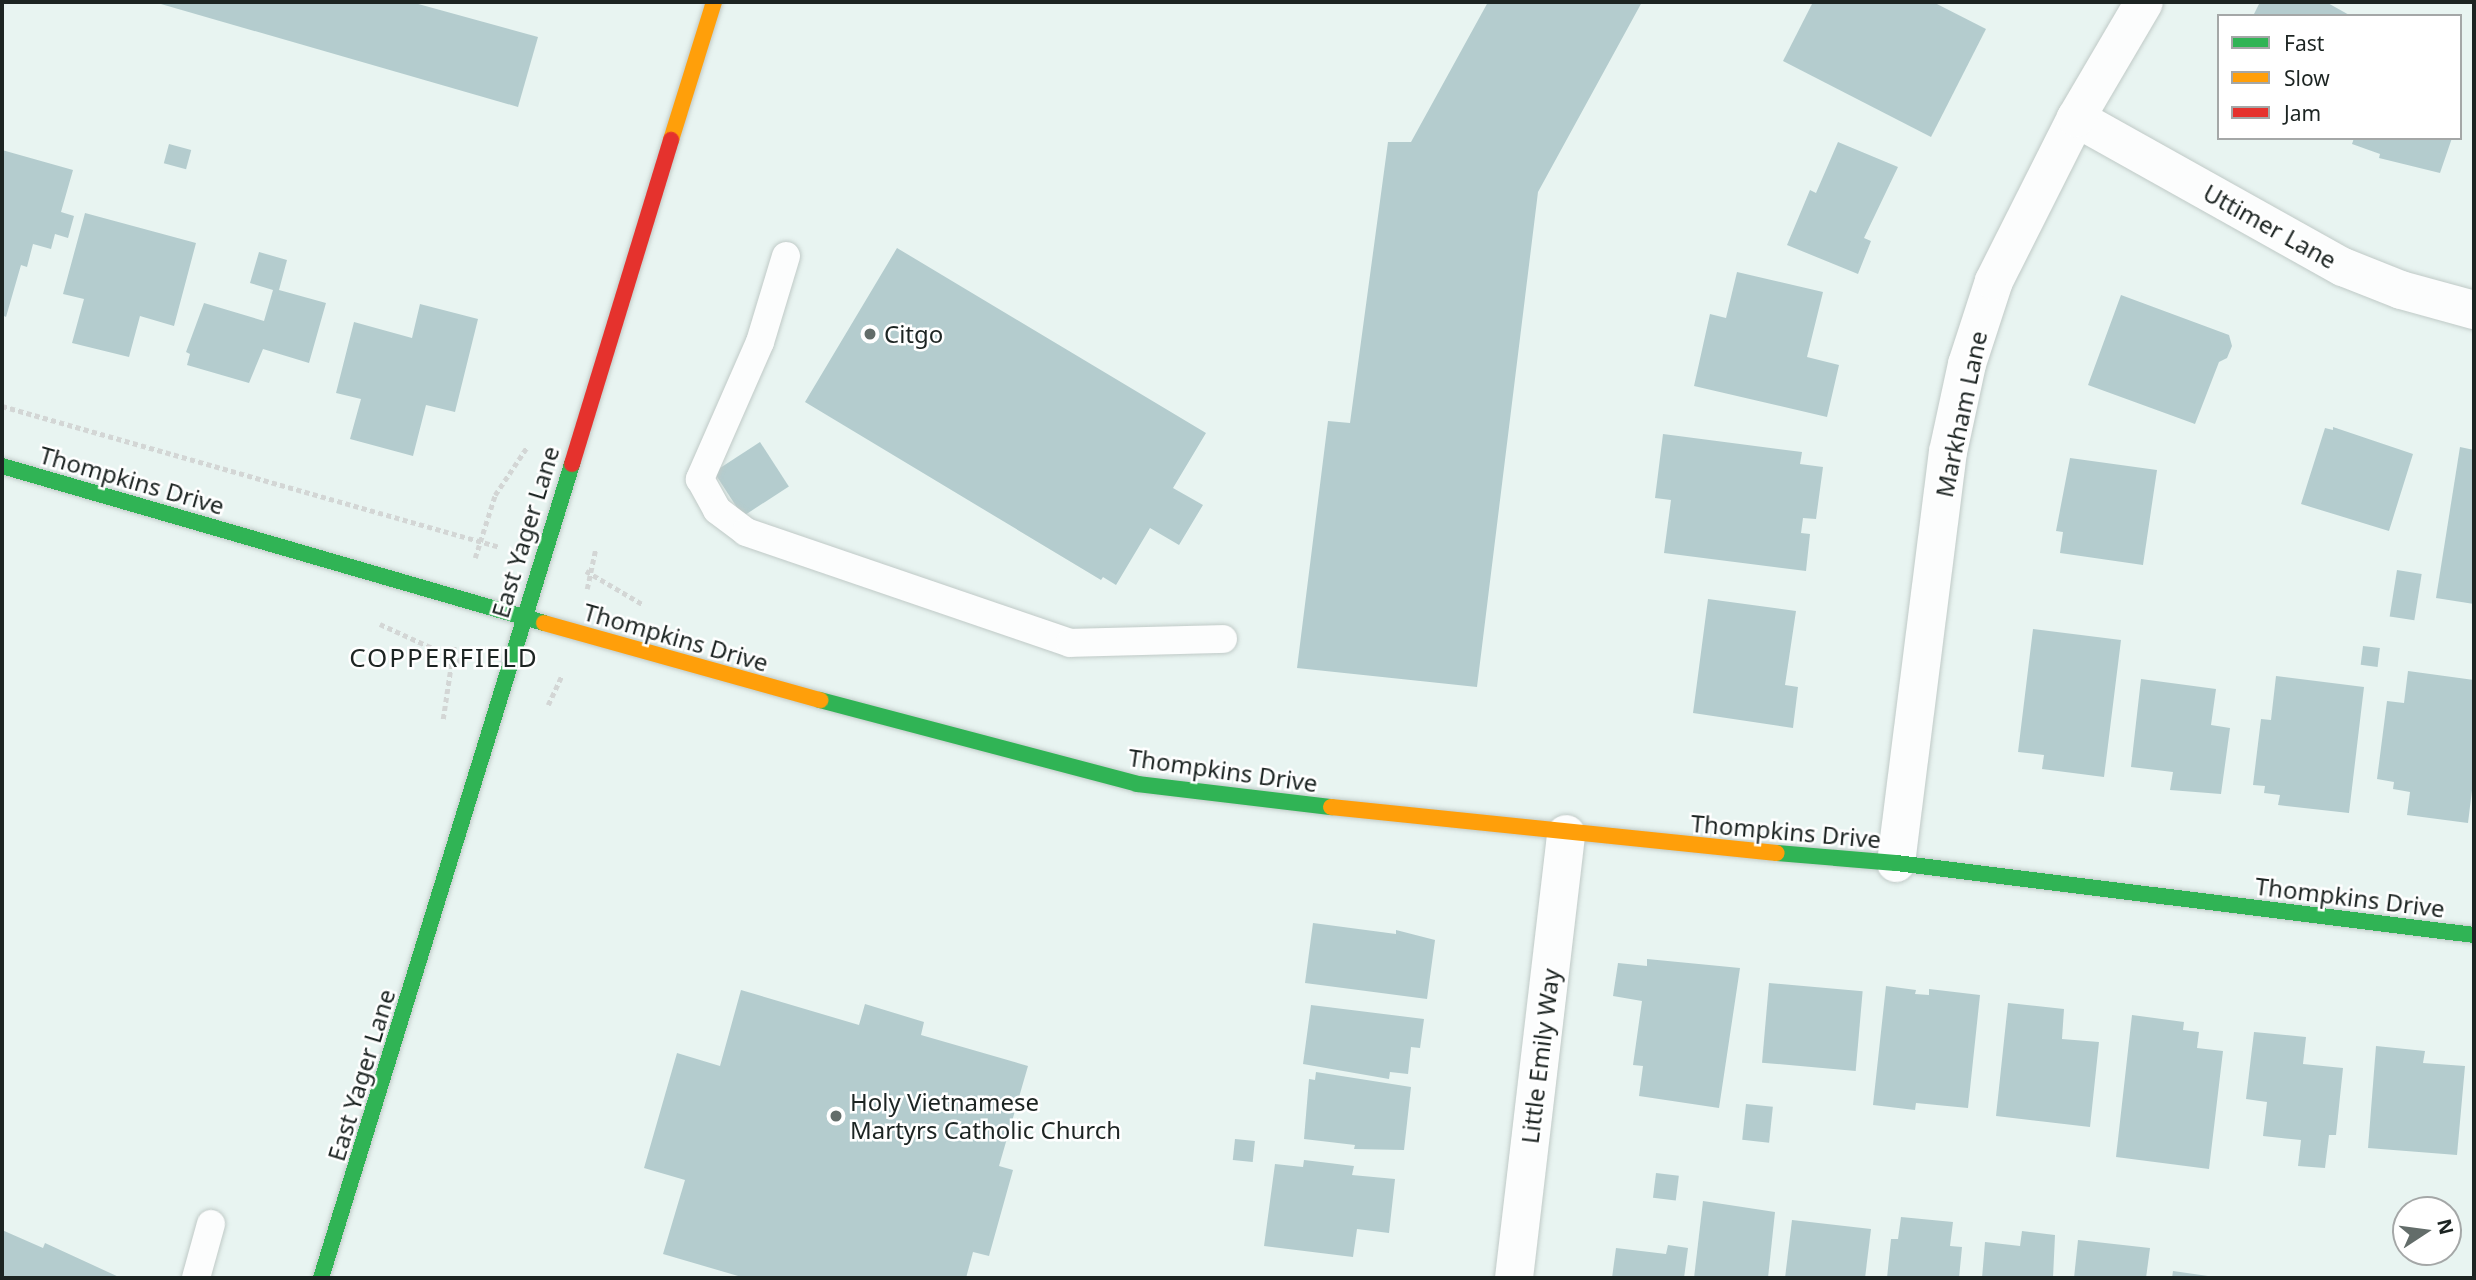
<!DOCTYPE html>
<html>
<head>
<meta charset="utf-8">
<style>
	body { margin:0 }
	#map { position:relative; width:2476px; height:1280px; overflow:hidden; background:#e8f4f1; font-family:"Noto Sans",sans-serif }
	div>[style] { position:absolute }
	.building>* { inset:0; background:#b4ccce; transform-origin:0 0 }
	.path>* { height:4.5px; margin-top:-2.25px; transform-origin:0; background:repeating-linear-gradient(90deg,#d3d6d5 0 5px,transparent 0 8.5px) }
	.roads { filter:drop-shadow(0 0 2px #c0cac7) drop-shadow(0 0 2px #c0cac7) }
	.lane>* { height:28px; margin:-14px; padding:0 14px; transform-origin:14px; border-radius:14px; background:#fcfdfd }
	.street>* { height:38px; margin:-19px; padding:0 19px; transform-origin:19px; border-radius:19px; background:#fcfdfd }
	.fast>* { height:16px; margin:-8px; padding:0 8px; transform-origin:8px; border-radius:8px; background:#30b455 }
	.slow>* { height:16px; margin:-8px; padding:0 8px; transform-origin:8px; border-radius:8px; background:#ff9f0a }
	.jam>* { height:16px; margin:-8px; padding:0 8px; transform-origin:8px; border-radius:8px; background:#e5322d }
	.dots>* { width:19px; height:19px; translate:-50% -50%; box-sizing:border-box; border:4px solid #fff; border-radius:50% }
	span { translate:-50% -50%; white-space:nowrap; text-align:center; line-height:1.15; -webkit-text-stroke:5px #fff; paint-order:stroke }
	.street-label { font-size:24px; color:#1c2422 }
	.poi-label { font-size:24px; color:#1c2422 }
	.left { translate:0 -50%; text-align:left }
	.neighbourhood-label { font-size:26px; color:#1c2422; letter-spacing:2px }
	.frame { position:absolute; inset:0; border:4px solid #1c2422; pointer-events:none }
	.legend { position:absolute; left:2217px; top:14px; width:245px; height:126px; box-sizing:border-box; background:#fff; border:2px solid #a4a7a7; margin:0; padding:9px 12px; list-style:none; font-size:21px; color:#1c2422 }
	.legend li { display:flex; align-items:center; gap:14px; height:35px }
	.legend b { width:35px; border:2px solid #a4a7a7 }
	.north { position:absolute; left:2392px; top:1196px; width:70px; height:70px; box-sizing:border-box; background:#fff; border:2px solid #a4a7a7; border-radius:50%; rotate:77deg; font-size:19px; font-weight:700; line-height:28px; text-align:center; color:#1c2422 }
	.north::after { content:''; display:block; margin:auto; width:24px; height:32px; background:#636d6a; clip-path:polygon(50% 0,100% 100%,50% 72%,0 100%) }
</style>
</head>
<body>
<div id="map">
	<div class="building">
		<div style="clip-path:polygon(154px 2px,411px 2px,538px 37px,518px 107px)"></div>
		<div style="clip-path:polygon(1488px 2px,1642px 2px,1538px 192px,1477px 687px,1297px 668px,1328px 421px,1350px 423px,1388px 142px,1411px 142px)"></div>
		<div style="clip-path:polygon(1813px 2px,1933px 2px,1986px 29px,1931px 137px,1783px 61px)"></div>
		<div style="clip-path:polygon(2260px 2px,2326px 2px,2351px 16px,2253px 16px)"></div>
		<div style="clip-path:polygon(2354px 138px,2452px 138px,2440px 173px,2379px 158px,2380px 154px,2352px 144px)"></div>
		<div style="clip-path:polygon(1838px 142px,1898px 167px,1864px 238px,1871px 241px,1858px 274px,1787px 245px,1810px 190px,1816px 193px)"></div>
		<div style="left:169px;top:144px;width:23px;height:20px;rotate:15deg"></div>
		<div style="clip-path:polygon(2px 150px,73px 170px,61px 212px,74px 216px,68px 238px,55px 234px,51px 249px,33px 244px,27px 267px,21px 265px,6px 317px,2px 315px)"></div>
		<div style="clip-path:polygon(85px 213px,196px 243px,174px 326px,140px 316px,129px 357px,72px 343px,84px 299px,63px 294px)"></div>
		<div style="clip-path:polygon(897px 248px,1206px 433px,1173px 488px,1203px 505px,1179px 545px,1150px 528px,1116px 585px,1103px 577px,1101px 580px,805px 402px)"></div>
		<div style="clip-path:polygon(259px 252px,287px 260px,279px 290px,326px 303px,309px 363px,263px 349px,249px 383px,187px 365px,190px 354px,186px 352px,204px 303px,264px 321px,273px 290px,250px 283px)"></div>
		<div style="clip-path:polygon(1737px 272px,1823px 292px,1807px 357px,1839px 365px,1827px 417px,1694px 386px,1710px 314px,1726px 318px)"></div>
		<div style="clip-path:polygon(2121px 295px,2229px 335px,2232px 346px,2227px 358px,2219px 362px,2195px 424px,2088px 385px)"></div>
		<div style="clip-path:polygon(420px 304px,478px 319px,455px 412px,426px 405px,413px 456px,350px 439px,361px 399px,336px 393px,354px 322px,412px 338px)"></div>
		<div style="clip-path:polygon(2333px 427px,2413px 454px,2389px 531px,2301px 504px,2325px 428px,2333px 430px)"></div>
		<div style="clip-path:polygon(1663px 434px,1802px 452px,1800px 464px,1823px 467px,1816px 519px,1803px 518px,1801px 533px,1810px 534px,1806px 571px,1664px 553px,1671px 500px,1655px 498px)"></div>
		<div style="left:760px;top:442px;width:53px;height:55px;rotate:57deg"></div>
		<div style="clip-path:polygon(2460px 447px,2474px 450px,2474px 604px,2436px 598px)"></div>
		<div style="clip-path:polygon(2070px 458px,2157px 470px,2143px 565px,2060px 553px,2063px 532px,2056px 531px)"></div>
		<div style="left:2397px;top:570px;width:25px;height:47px;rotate:9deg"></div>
		<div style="clip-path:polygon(1708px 599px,1796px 611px,1785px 685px,1798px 687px,1793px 728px,1693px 713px)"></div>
		<div style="clip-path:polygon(2033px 629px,2121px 640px,2104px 777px,2042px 769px,2044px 755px,2018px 752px)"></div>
		<div style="left:2363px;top:646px;width:17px;height:19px;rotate:7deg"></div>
		<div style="clip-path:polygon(2408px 671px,2474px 680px,2474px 774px,2468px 823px,2407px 815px,2410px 792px,2393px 789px,2394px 782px,2377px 779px,2387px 701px,2404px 703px)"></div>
		<div style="clip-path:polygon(2276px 676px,2364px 687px,2349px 813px,2278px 805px,2280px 795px,2264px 793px,2265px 786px,2253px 785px,2261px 719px,2271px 720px)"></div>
		<div style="clip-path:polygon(2141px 679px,2216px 689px,2211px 725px,2230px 728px,2221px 794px,2170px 790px,2173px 772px,2131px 767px)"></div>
		<div style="clip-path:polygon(1313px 923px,1396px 934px,1396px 930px,1435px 940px,1427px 999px,1305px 983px)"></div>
		<div style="clip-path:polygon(1647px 959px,1740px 968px,1719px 1108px,1639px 1096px,1643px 1066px,1633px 1065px,1642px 1001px,1613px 996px,1618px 963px,1647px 966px)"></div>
		<div style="left:1769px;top:983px;width:94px;height:80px;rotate:5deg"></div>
		<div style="clip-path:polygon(1886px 986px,1916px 990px,1915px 994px,1929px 995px,1929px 989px,1980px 995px,1968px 1108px,1916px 1103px,1915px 1110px,1873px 1105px)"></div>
		<div style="clip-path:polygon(741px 990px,859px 1025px,865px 1004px,924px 1022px,921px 1035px,1028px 1066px,999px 1166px,1013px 1170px,989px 1256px,973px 1252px,966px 1278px,745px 1278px,663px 1254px,685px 1180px,644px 1168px,677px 1053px,720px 1066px)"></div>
		<div style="clip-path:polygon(2008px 1003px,2064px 1009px,2062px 1039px,2099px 1042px,2090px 1127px,1996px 1116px)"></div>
		<div style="clip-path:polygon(1311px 1005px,1424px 1019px,1420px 1048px,1411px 1047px,1408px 1074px,1390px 1072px,1389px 1079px,1303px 1064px)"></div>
		<div style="clip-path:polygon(2132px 1015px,2184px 1022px,2183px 1030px,2199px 1032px,2197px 1048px,2223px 1051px,2209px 1169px,2116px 1157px)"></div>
		<div style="clip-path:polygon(2254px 1032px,2306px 1037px,2303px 1064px,2343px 1068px,2336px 1135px,2329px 1135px,2325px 1168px,2298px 1166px,2301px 1140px,2263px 1136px,2267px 1102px,2246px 1099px)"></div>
		<div style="clip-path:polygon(2376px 1046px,2425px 1051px,2423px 1063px,2465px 1066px,2457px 1155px,2368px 1148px)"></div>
		<div style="clip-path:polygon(1316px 1072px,1411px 1087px,1404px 1150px,1354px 1149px,1355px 1145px,1304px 1139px,1309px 1079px,1315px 1080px)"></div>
		<div style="left:1746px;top:1104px;width:27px;height:36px;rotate:6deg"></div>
		<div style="left:1235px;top:1139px;width:20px;height:21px;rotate:6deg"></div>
		<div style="clip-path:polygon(1304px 1160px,1354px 1166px,1352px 1175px,1395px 1179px,1389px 1233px,1357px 1229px,1353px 1257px,1264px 1246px,1275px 1164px,1303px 1167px)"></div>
		<div style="left:1656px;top:1173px;width:23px;height:25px;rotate:7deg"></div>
		<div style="clip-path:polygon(1703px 1201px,1775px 1212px,1768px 1278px,1694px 1278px)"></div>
		<div style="clip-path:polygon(1901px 1217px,1953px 1222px,1950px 1246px,1962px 1247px,1959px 1278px,1887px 1278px,1891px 1239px,1898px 1239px)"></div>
		<div style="clip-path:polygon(1792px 1220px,1871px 1229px,1865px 1278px,1785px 1278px)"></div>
		<div style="clip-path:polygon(2px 1230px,43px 1248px,45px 1243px,121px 1278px,2px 1278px)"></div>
		<div style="clip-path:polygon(2022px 1231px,2055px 1235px,2053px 1278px,1982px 1278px,1985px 1242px,2020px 1246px)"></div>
		<div style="clip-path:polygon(2078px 1240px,2150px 1248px,2146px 1278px,2074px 1278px)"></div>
		<div style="clip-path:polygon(1668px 1245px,1688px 1248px,1684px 1278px,1612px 1278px,1616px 1248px,1666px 1254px)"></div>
		<div style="clip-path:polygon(2173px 1271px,2215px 1277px,2214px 1278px,2172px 1278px)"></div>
	</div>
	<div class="path">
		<div style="left:2px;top:406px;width:518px;rotate:15.81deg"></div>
		<div style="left:475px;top:558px;width:66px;rotate:-72.4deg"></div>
		<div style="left:495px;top:495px;width:58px;rotate:-56.3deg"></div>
		<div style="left:586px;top:571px;width:67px;rotate:30.4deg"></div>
		<div style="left:587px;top:589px;width:40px;rotate:-78deg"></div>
		<div style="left:380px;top:624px;width:94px;rotate:24.6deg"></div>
		<div style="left:548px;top:705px;width:33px;rotate:-65deg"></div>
		<div style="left:443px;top:719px;width:75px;rotate:-81.5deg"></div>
	</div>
	<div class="roads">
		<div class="lane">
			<div style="left:786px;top:256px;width:90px;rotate:106.8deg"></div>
			<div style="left:760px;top:342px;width:150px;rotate:113.7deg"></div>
			<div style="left:700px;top:479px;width:35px;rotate:61deg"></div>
			<div style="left:717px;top:510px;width:36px;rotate:37deg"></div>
			<div style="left:746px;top:532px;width:342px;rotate:18.9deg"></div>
			<div style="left:1070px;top:643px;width:153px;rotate:-1.5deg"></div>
			<div style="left:196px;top:1278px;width:56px;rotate:-74.5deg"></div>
		</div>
		<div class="street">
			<div style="left:2076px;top:118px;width:306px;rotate:29.2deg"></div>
			<div style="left:2343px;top:267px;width:62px;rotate:21.6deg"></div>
			<div style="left:2401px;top:290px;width:76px;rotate:15.3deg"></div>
			<div style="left:1896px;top:863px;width:414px;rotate:-82.8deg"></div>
			<div style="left:1948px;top:452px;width:90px;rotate:-77.8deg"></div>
			<div style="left:1967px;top:364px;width:87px;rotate:-72deg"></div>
			<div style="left:1994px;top:281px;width:182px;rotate:-63.3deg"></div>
			<div style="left:2076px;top:118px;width:134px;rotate:-59.6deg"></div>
			<div style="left:1514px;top:1278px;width:447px;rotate:-83.3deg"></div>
		</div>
		<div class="fast">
			<div style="left:2px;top:466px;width:564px;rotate:16.15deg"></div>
			<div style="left:820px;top:700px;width:328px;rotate:14.8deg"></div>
			<div style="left:1137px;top:784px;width:195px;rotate:6.8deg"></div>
			<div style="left:1777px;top:853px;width:119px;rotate:4.8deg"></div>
			<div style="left:1896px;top:863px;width:582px;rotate:7.1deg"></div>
			<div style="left:321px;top:1278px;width:852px;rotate:-72.86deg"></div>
		</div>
		<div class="slow">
			<div style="left:671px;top:140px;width:145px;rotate:-72.7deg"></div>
			<div style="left:544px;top:623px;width:287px;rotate:15.6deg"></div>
			<div style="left:1331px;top:807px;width:448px;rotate:5.9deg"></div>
		</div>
		<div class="jam">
			<div style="left:572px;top:464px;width:339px;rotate:-73deg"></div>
		</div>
	</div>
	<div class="dots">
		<div style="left:870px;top:334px;background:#636d6a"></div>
		<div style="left:836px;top:1116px;background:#636d6a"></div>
	</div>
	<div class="street-label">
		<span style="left:2270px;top:226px;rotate:29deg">Uttimer Lane</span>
		<span style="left:1961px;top:414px;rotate:-78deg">Markham Lane</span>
		<span style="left:132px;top:480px;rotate:16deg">Thompkins Drive</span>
		<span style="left:525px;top:532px;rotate:-73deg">East Yager Lane</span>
		<span style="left:676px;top:637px;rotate:16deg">Thompkins Drive</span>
		<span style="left:1223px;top:770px;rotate:8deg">Thompkins Drive</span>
		<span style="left:1786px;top:831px;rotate:5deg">Thompkins Drive</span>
		<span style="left:2350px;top:897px;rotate:7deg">Thompkins Drive</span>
		<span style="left:1540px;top:1056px;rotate:-83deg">Little Emily Way</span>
		<span style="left:361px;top:1075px;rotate:-73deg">East Yager Lane</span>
	</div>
	<div class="poi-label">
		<span class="left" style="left:884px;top:334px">Citgo</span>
		<span class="left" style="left:850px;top:1116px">Holy Vietnamese<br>Martyrs Catholic Church</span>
	</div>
	<div class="neighbourhood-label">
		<span style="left:444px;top:658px">COPPERFIELD</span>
	</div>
	<div class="frame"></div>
	<ul class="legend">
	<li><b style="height:9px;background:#30b455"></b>Fast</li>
	<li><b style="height:9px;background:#ff9f0a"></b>Slow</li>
	<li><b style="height:9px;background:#e5322d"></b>Jam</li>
	</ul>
	<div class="north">N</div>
</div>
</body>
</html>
